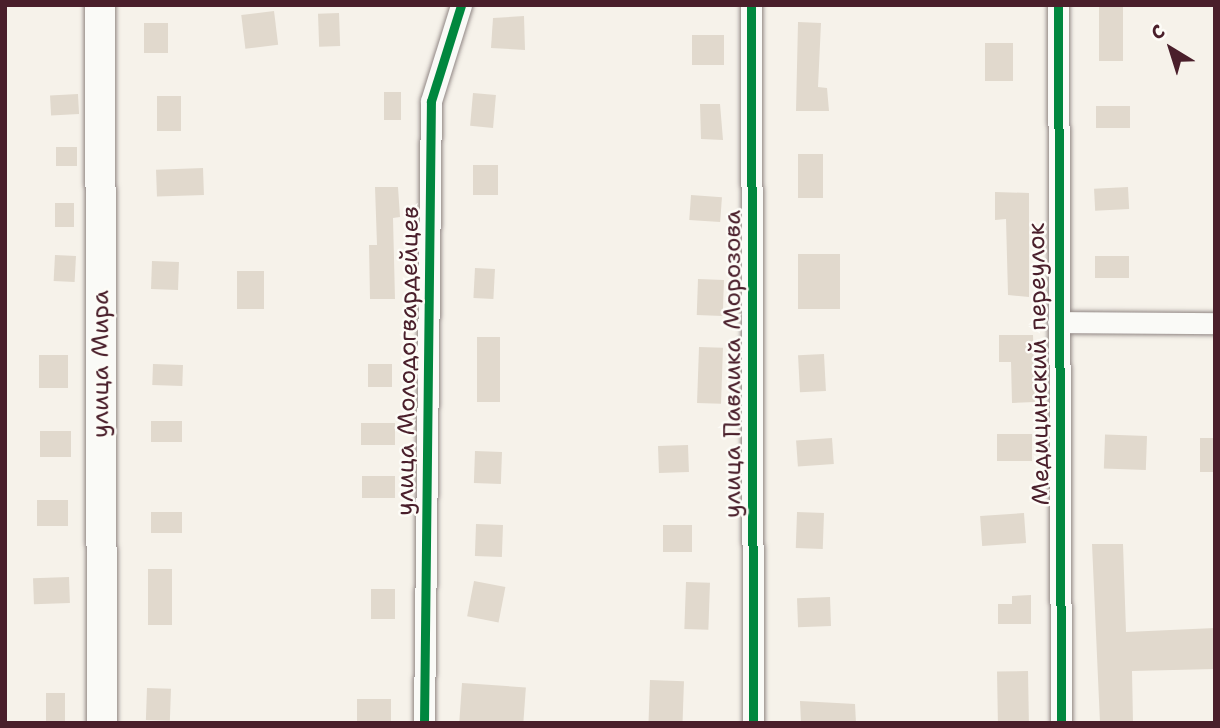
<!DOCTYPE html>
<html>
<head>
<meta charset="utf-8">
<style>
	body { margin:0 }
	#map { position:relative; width:1220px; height:728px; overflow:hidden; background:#f6f2ea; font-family:"Shantell Sans",sans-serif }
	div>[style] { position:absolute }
	.building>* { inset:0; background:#e1d9cd; transform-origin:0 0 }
	.roads { filter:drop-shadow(0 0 2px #908684) drop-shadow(0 0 2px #908684) }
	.street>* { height:21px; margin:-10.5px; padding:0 10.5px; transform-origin:10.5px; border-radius:10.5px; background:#fafaf7 }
	.secondary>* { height:30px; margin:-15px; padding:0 15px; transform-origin:15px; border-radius:15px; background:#fafaf7 }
	.cycleway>* { height:9px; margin:-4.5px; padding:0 4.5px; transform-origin:4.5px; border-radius:4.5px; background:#00873e }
	span { translate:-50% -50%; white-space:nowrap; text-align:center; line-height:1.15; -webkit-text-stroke:5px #fdfcf7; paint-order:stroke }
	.street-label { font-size:24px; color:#4a1f2b }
	.frame { position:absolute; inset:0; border:7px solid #4a1f2b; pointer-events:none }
	.north { position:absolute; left:1136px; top:14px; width:70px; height:70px; -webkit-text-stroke:5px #fdfcf7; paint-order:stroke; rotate:322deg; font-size:19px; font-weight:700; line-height:28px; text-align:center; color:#4a1f2b }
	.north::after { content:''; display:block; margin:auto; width:24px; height:32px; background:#4a1f2b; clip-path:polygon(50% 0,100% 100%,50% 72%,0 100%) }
</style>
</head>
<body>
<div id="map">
	<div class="building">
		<div style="left:1099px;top:5px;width:24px;height:56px"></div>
		<div style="left:274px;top:11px;width:34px;height:33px;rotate:83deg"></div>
		<div style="left:339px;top:13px;width:33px;height:21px;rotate:88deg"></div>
		<div style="clip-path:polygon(524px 16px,525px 50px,491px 48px,493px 18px)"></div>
		<div style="clip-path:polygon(798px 22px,821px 23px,818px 87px,827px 88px,829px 111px,796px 111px)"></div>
		<div style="left:144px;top:23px;width:24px;height:30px"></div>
		<div style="left:692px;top:35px;width:32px;height:30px"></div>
		<div style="left:1013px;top:43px;width:38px;height:28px;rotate:90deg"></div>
		<div style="left:384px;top:92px;width:17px;height:28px"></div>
		<div style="left:473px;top:93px;width:23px;height:33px;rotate:5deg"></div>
		<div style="left:78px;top:94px;width:20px;height:28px;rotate:87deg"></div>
		<div style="left:157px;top:96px;width:24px;height:35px"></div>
		<div style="clip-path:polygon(700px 104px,720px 104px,723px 140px,701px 139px)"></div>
		<div style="left:1096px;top:106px;width:34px;height:22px"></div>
		<div style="left:56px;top:147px;width:21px;height:19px"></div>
		<div style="left:798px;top:154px;width:25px;height:44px"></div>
		<div style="left:473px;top:165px;width:25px;height:30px"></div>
		<div style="left:203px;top:168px;width:27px;height:47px;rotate:88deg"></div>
		<div style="clip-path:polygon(375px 187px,398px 187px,400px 217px,393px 218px,395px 299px,370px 299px,369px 245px,377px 245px)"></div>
		<div style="left:1128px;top:187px;width:22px;height:34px;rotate:87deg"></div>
		<div style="clip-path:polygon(995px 192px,1029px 193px,1029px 297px,1008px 295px,1006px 219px,995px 220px)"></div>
		<div style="left:691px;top:195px;width:31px;height:25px;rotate:4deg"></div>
		<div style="left:55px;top:203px;width:19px;height:24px"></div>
		<div style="left:798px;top:254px;width:42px;height:55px"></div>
		<div style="left:55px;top:255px;width:21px;height:26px;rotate:3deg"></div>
		<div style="left:1095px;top:256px;width:34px;height:22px"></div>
		<div style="left:152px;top:261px;width:27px;height:28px;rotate:2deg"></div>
		<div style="left:475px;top:268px;width:20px;height:30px;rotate:3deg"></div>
		<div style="left:237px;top:271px;width:27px;height:38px"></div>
		<div style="left:698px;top:279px;width:26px;height:36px;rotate:2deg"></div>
		<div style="clip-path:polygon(999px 335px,1033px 335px,1035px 402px,1012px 403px,1011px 362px,999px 362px)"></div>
		<div style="left:477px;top:337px;width:23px;height:65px"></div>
		<div style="left:699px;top:347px;width:24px;height:56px;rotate:2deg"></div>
		<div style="left:824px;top:354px;width:37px;height:26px;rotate:87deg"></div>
		<div style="left:39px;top:355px;width:29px;height:33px"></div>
		<div style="left:153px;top:364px;width:30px;height:21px;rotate:2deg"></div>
		<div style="left:392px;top:364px;width:23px;height:24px;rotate:90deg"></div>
		<div style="left:151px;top:421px;width:31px;height:21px"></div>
		<div style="left:361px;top:423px;width:34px;height:22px"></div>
		<div style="left:40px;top:431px;width:31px;height:26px"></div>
		<div style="left:997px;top:434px;width:35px;height:27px"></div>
		<div style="left:1147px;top:436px;width:34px;height:42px;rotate:92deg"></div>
		<div style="left:832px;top:438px;width:26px;height:36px;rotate:86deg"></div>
		<div style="left:1200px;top:438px;width:15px;height:34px"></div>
		<div style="left:688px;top:445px;width:27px;height:30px;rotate:88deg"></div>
		<div style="left:475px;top:451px;width:27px;height:32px;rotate:2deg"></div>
		<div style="left:395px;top:476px;width:22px;height:33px;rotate:90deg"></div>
		<div style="left:37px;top:500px;width:31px;height:26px"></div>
		<div style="left:151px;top:512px;width:31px;height:21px"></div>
		<div style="left:824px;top:513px;width:36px;height:27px;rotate:92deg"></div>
		<div style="left:1024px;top:513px;width:30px;height:44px;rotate:86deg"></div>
		<div style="left:476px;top:524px;width:27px;height:32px;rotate:2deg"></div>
		<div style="left:663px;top:525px;width:29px;height:27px"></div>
		<div style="clip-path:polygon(1092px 544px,1123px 544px,1126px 632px,1215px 628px,1215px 669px,1132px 671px,1133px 723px,1100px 723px)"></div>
		<div style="left:148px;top:569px;width:24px;height:56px"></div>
		<div style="left:69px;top:577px;width:26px;height:36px;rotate:88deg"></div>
		<div style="left:474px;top:581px;width:32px;height:36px;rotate:11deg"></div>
		<div style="left:686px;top:582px;width:24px;height:47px;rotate:2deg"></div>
		<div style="left:371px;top:589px;width:24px;height:30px"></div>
		<div style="clip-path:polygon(1031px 595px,1031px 624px,998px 624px,998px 604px,1012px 604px,1012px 596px)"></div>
		<div style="left:830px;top:597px;width:29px;height:33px;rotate:88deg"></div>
		<div style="left:1028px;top:671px;width:52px;height:31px;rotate:89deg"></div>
		<div style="left:650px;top:680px;width:34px;height:43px;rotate:2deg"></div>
		<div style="left:462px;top:683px;width:64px;height:38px;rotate:4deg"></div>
		<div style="left:147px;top:688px;width:24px;height:32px;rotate:2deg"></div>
		<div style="left:46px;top:693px;width:19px;height:29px"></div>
		<div style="left:357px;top:699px;width:34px;height:22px"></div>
		<div style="clip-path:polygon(800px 701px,855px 704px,856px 723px,801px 723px)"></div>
	</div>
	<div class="roads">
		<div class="street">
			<div style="left:751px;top:5px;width:718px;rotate:89.84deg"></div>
			<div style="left:1058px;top:5px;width:718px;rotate:89.76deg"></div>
			<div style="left:1058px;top:322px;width:157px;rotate:0.4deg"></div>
			<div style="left:424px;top:723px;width:622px;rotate:-89.36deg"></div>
			<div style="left:431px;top:101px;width:101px;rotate:-72.6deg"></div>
		</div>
		<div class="secondary">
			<div style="left:100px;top:5px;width:718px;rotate:89.84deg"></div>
		</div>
	</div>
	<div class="cycleway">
		<div style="left:751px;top:5px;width:718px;rotate:89.84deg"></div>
		<div style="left:1058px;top:5px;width:718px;rotate:89.76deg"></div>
		<div style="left:424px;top:723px;width:622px;rotate:-89.36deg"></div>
		<div style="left:431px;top:101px;width:101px;rotate:-72.6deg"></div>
	</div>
	<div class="street-label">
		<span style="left:408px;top:361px;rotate:-89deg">улица Молодогвардейцев</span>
		<span style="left:101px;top:364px;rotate:-90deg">улица Мира</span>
		<span style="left:733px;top:364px;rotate:-90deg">улица Павлика Морозова</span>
		<span style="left:1039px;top:364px;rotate:-91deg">Медицинский переулок</span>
	</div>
	<div class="frame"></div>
	<div class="north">С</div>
</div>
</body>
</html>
